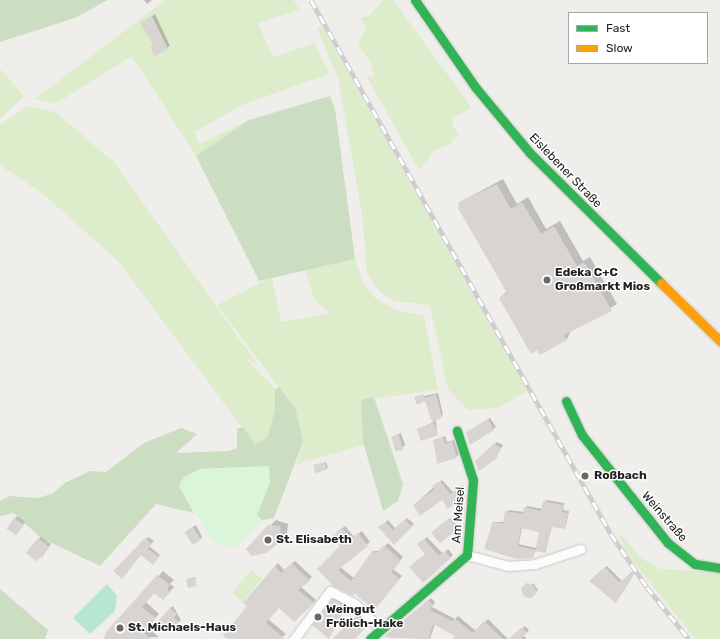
<!DOCTYPE html>
<html>
<head>
<meta charset="utf-8">
<style>
	body { margin:0 }
	#map { position:relative; width:720px; height:639px; overflow:hidden; background:#f0eeeb; font-family:Rubik,sans-serif }
	div>[style] { position:absolute }
	.grass>* { inset:0; background:#ddeccb; transform-origin:0 0 }
	.forest>* { inset:0; background:#cbdec1 }
	.park>* { inset:0; background:#daf5da }
	.pitch>* { inset:0; background:#b7e6d2 }
	.shadow>* { inset:0; background:#0003; transform-origin:0 0 }
	.building>* { inset:0; background:#d7d4d2; transform-origin:0 0 }
	.round { border-radius:50% }
	.roads { filter:drop-shadow(0 0 1px #c9c8c7) drop-shadow(0 0 1px #c9c8c7) }
	.street>* { height:9px; margin:-4.5px; padding:0 4.5px; transform-origin:4.5px; border-radius:4.5px; background:#fdfcfc }
	.fast>* { height:9px; margin:-4.5px; padding:0 4.5px; transform-origin:4.5px; border-radius:4.5px; background:#30b455 }
	.slow>* { height:9px; margin:-4.5px; padding:0 4.5px; transform-origin:4.5px; border-radius:4.5px; background:#ff9f0a }
	.rail>* { height:4.5px; margin-top:-2.25px; transform-origin:0; background:repeating-linear-gradient(90deg,#fff 0 9px,#ccc 0 18px); box-sizing:border-box; border-block:1px solid #ccc }
	.dots>* { width:11px; height:11px; translate:-50% -50%; box-sizing:border-box; border:2px solid #fff; border-radius:50% }
	span { translate:-50% -50%; white-space:nowrap; text-align:center; line-height:1.15; -webkit-text-stroke:3px #fff; paint-order:stroke }
	.street-label { font-size:12px; color:#222 }
	.poi-label { font-size:12px; color:#222; font-weight:700 }
	.left { translate:0 -50%; text-align:left }
	.legend { position:absolute; left:568px; top:12px; width:140px; height:52px; box-sizing:border-box; background:#fff; border:1px solid #a7a7a7; margin:0; padding:5px 7px; list-style:none; font-size:12px; color:#222 }
	.legend li { display:flex; align-items:center; gap:8px; height:20px }
	.legend b { width:20px; border:1px solid #a7a7a7 }
</style>
</head>
<body>
<div id="map">
	<div class="grass">
		<div style="clip-path:polygon(165px 0,294px 0,299px 10px,258px 23px,273px 57px,314px 43px,330px 74px,244px 104px,194px 132px,199px 144px,249px 120px,196px 156px,132px 56px,55px 104px,35px 99px)"></div>
		<div style="clip-path:polygon(383px 0,393px 0,472px 108px,453px 118px,452px 125px,459px 134px,448px 146px,435px 150px,419px 170px,367px 77px,374px 76px,371px 63px,358px 45px,366px 28px,360px 18px,369px 16px)"></div>
		<div style="clip-path:polygon(321px 25px,527px 391px,498px 408px,468px 410px,448px 389px,430px 305px,393px 301px,380px 292px,367px 274px,362px 214px,338px 78px,317px 28px)"></div>
		<div style="clip-path:polygon(0 69px,24px 96px,0 119px)"></div>
		<div style="clip-path:polygon(28px 106px,55px 112px,114px 162px,128px 182px,258px 365px,244px 357px,275px 389px,275px 410px,267px 438px,255px 445px,118px 261px,43px 194px,0 165px,0 125px)"></div>
		<div style="clip-path:polygon(355px 259px,363px 282px,376px 299px,396px 310px,424px 316px,438px 390px,362px 400px,364px 445px,296px 464px,303px 442px,296px 410px,217px 305px,272px 277px,281px 322px,330px 313px,314px 299px,305px 270px)"></div>
		<div style="clip-path:polygon(622px 535px,641px 558px,660px 569px,720px 572px,720px 639px,695px 639px,631px 559px,618px 537px)"></div>
		<div style="left:251px;top:570px;width:14px;height:30px;rotate:39deg"></div>
	</div>
	<div class="forest">
		<div style="clip-path:polygon(0 0,108px 0,75px 18px,0 42px)"></div>
		<div style="clip-path:polygon(330px 96px,335px 109px,355px 259px,259px 281px,196px 156px,249px 120px)"></div>
		<div style="clip-path:polygon(279px 387px,296px 410px,303px 442px,274px 518px,262px 520px,257px 515px,270px 482px,244px 467px,200px 469px,179px 486px,194px 513px,156px 504px,100px 566px,41px 538px,14px 513px,0 516px,0 501px,9px 496px,37px 498px,52px 494px,65px 483px,90px 471px,106px 472px,144px 443px,181px 428px,197px 434px,176px 453px,229px 451px,237px 448px,237px 429px,243px 427px,255px 444px,267px 438px,275px 410px,275px 389px)"></div>
		<div style="clip-path:polygon(374px 397px,403px 484px,398px 501px,383px 511px,363px 442px,361px 400px)"></div>
		<div style="clip-path:polygon(0 589px,48px 630px,45px 639px,0 639px)"></div>
	</div>
	<div class="park">
		<div style="clip-path:polygon(269px 466px,270px 482px,257px 515px,262px 522px,238px 545px,226px 548px,212px 540px,179px 486px,184px 477px,200px 469px)"></div>
	</div>
	<div class="pitch">
		<div style="clip-path:polygon(107px 584px,117px 596px,115px 611px,90px 634px,73px 618px)"></div>
	</div>
	<div class="shadow">
		<div style="clip-path:polygon(144px 0,152px 0,147px 4px)"></div>
		<div style="clip-path:polygon(155px 14px,170px 46px,155px 55px,151px 47px,154px 44px,142px 23px)"></div>
		<div style="clip-path:polygon(503px 179px,517px 204px,528px 197px,546px 229px,560px 221px,583px 261px,590px 257px,617px 304px,571px 331px,567px 339px,540px 354px,500px 298px,507px 291px,460px 202px)"></div>
		<div style="clip-path:polygon(438px 393px,443px 415px,436px 419px,437px 434px,418px 429px,434px 422px,426px 400px,415px 398px)"></div>
		<div style="clip-path:polygon(490px 418px,496px 427px,471px 443px,469px 431px)"></div>
		<div style="clip-path:polygon(401px 433px,405px 445px,402px 448px,392px 437px)"></div>
		<div style="clip-path:polygon(445px 436px,447px 442px,454px 440px,459px 455px,438px 463px,434px 440px)"></div>
		<div style="clip-path:polygon(497px 442px,503px 445px,495px 459px,476px 462px)"></div>
		<div style="clip-path:polygon(326px 462px,328px 468px,317px 473px,315px 466px)"></div>
		<div style="clip-path:polygon(442px 480px,453px 492px,463px 485px,465px 496px,448px 508px,442px 499px,414px 505px)"></div>
		<div style="clip-path:polygon(evenodd,546px 500px,564px 503px,563px 510px,569px 511px,566px 526px,552px 526px,545px 552px,536px 550px,533px 557px,518px 558px,493px 522px,504px 522px,508px 510px,524px 512px,527px 506px,543px 509px,546px 500px,522px 528px,540px 531px,536px 548px,519px 544px,522px 528px)"></div>
		<div style="clip-path:polygon(17px 516px,25px 522px,18px 532px,8px 528px)"></div>
		<div style="clip-path:polygon(407px 518px,414px 524px,394px 543px,390px 527px,380px 528px,388px 520px,396px 529px)"></div>
		<div style="left:450px;top:518px;width:12px;height:23px;rotate:48deg"></div>
		<div style="clip-path:polygon(276px 520px,288px 524px,287px 534px,281px 540px,247px 549px)"></div>
		<div style="clip-path:polygon(196px 525px,202px 537px,200px 539px,188px 530px)"></div>
		<div style="clip-path:polygon(345px 526px,354px 537px,362px 531px,370px 542px,340px 567px,354px 578px,374px 551px,380px 551px,388px 543px,403px 557px,393px 569px,402px 576px,379px 603px,334px 585px,342px 547px,336px 533px)"></div>
		<div style="clip-path:polygon(41px 537px,51px 544px,41px 558px,38px 539px)"></div>
		<div style="clip-path:polygon(148px 537px,154px 541px,149px 546px,160px 555px,155px 561px,141px 554px,115px 571px)"></div>
		<div style="clip-path:polygon(427px 537px,443px 554px,448px 549px,453px 555px,423px 581px,426px 554px,421px 542px)"></div>
		<div style="clip-path:polygon(295px 561px,312px 577px,301px 587px,316px 600px,294px 621px,279px 607px,268px 619px,286px 634px,279px 639px,228px 639px,248px 606px,244px 603px,275px 566px,278px 563px,284px 570px)"></div>
		<div style="clip-path:polygon(607px 566px,622px 581px,634px 570px,618px 599px,591px 581px)"></div>
		<div style="clip-path:polygon(163px 571px,174px 580px,170px 584px,174px 587px,167px 595px,155px 592px,146px 602px,159px 614px,147px 627px,159px 637px,104px 639px)"></div>
		<div style="clip-path:polygon(195px 577px,196px 585px,187px 580px,188px 579px)"></div>
		<div style="clip-path:polygon(527px 583px,530px 586px,533px 583px,538px 590px,530px 597px,521px 589px)"></div>
		<div style="clip-path:polygon(336px 595px,350px 602px,329px 637px,333px 599px)"></div>
		<div style="clip-path:polygon(431px 598px,435px 602px,432px 607px,455px 619px,458px 616px,476px 631px,488px 619px,508px 639px,453px 639px,456px 636px,435px 624px,430px 639px,385px 637px)"></div>
		<div style="clip-path:polygon(173px 606px,181px 620px,174px 627px,170px 608px)"></div>
		<div style="clip-path:polygon(362px 611px,372px 620px,353px 639px,333px 639px)"></div>
		<div style="clip-path:polygon(525px 626px,529px 630px,524px 635px,526px 639px,510px 639px)"></div>
	</div>
	<div class="building">
		<div style="clip-path:polygon(152px 16px,168px 49px,155px 56px,150px 47px,154px 45px,140px 23px)"></div>
		<div style="clip-path:polygon(497px 184px,511px 209px,522px 202px,541px 234px,554px 226px,577px 266px,584px 262px,612px 311px,564px 335px,567px 340px,540px 355px,537px 350px,531px 354px,499px 298px,507px 293px,458px 208px,459px 202px)"></div>
		<div style="clip-path:polygon(423px 394px,425px 398px,436px 394px,442px 418px,432px 422px,425px 401px,417px 405px,414px 397px)"></div>
		<div style="clip-path:polygon(488px 419px,494px 430px,470px 445px,466px 432px)"></div>
		<div style="left:434px;top:423px;width:13px;height:18px;rotate:72deg"></div>
		<div style="left:399px;top:435px;width:15px;height:8px;rotate:74deg"></div>
		<div style="clip-path:polygon(443px 437px,445px 444px,452px 441px,457px 458px,437px 464px,433px 440px)"></div>
		<div style="clip-path:polygon(494px 444px,501px 448px,496px 459px,479px 471px,475px 461px)"></div>
		<div style="left:325px;top:462px;width:8px;height:12px;rotate:76deg"></div>
		<div style="clip-path:polygon(440px 481px,450px 494px,461px 486px,463px 499px,448px 509px,442px 500px,420px 516px,413px 505px,435px 489px,432px 486px)"></div>
		<div style="clip-path:polygon(543px 501px,563px 505px,562px 512px,568px 513px,565px 529px,551px 527px,546px 553px,535px 551px,539px 532px,521px 528px,518px 546px,535px 550px,533px 558px,517px 559px,484px 549px,493px 521px,503px 524px,505px 511px,523px 514px,524px 507px,541px 511px)"></div>
		<div style="left:14px;top:518px;width:12px;height:13px;rotate:35deg"></div>
		<div style="left:449px;top:518px;width:14px;height:23px;rotate:51deg"></div>
		<div style="clip-path:polygon(405px 519px,412px 527px,394px 545px,384px 534px,387px 531px,384px 533px,378px 527px,385px 522px,393px 530px)"></div>
		<div style="clip-path:polygon(268px 525px,280px 526px,281px 541px,266px 553px,251px 556px,246px 549px)"></div>
		<div style="left:193px;top:527px;width:15px;height:10px;rotate:58deg"></div>
		<div style="clip-path:polygon(342px 528px,351px 539px,358px 533px,368px 546px,338px 570px,351px 581px,373px 550px,376px 553px,384px 545px,401px 561px,391px 572px,400px 579px,377px 607px,371px 607px,354px 593px,353px 596px,333px 586px,317px 569px,340px 546px,332px 536px)"></div>
		<div style="left:38px;top:538px;width:14px;height:19px;rotate:39deg"></div>
		<div style="clip-path:polygon(145px 538px,152px 544px,148px 549px,159px 557px,153px 565px,141px 555px,122px 579px,113px 571px)"></div>
		<div style="clip-path:polygon(424px 539px,439px 556px,445px 551px,451px 558px,423px 583px,409px 567px,425px 554px,417px 544px)"></div>
		<div style="clip-path:polygon(292px 563px,310px 581px,298px 590px,314px 603px,294px 622px,279px 608px,266px 623px,285px 639px,227px 639px,223px 635px,247px 606px,243px 603px,275px 566px,281px 573px)"></div>
		<div style="clip-path:polygon(605px 567px,619px 582px,637px 570px,616px 603px,589px 581px)"></div>
		<div style="clip-path:polygon(157px 575px,170px 585px,167px 589px,170px 592px,163px 600px,154px 593px,142px 607px,156px 618px,144px 632px,151px 639px,104px 639px,106px 632px)"></div>
		<div style="clip-path:polygon(194px 577px,197px 586px,188px 588px,186px 580px)"></div>
		<div class="round" style="left:522px;top:584px;width:14px;height:14px"></div>
		<div style="clip-path:polygon(332px 599px,347px 606px,329px 639px,312px 625px)"></div>
		<div style="clip-path:polygon(428px 600px,433px 605px,430px 610px,452px 621px,454px 618px,473px 633px,484px 621px,503px 639px,452px 639px,455px 636px,433px 624px,429px 639px,384px 637px)"></div>
		<div style="clip-path:polygon(170px 608px,177px 614px,174px 618px,179px 622px,172px 631px,159px 620px)"></div>
		<div style="clip-path:polygon(357px 615px,368px 625px,355px 639px,332px 639px)"></div>
		<div style="clip-path:polygon(522px 627px,527px 633px,521px 639px,509px 639px)"></div>
	</div>
	<div class="roads">
		<div class="street">
			<div style="left:467px;top:555px;width:42px;rotate:15deg"></div>
			<div style="left:508px;top:566px;width:27px;rotate:-4deg"></div>
			<div style="left:535px;top:564px;width:48px;rotate:-18.1deg"></div>
			<div style="left:294px;top:639px;width:60px;rotate:-53.1deg"></div>
			<div style="left:330px;top:591px;width:28px;rotate:27deg"></div>
			<div style="left:355px;top:604px;width:37px;rotate:44deg"></div>
		</div>
		<div class="fast">
			<div style="left:415px;top:0;width:107px;rotate:55.3deg"></div>
			<div style="left:476px;top:88px;width:85px;rotate:50.3deg"></div>
			<div style="left:530px;top:153px;width:185px;rotate:44.8deg"></div>
			<div style="left:566px;top:401px;width:38px;rotate:65deg"></div>
			<div style="left:582px;top:435px;width:138px;rotate:51.5deg"></div>
			<div style="left:668px;top:543px;width:34px;rotate:38deg"></div>
			<div style="left:695px;top:564px;width:25px;rotate:9deg"></div>
			<div style="left:370px;top:639px;width:128px;rotate:-40.9deg"></div>
			<div style="left:467px;top:555px;width:75px;rotate:-85.4deg"></div>
			<div style="left:473px;top:480px;width:52px;rotate:-108.1deg"></div>
		</div>
		<div class="slow">
			<div style="left:661px;top:283px;width:83px;rotate:44.5deg"></div>
		</div>
	</div>
	<div class="rail">
		<div style="left:311px;top:0;width:612px;rotate:60.67deg"></div>
		<div style="left:611px;top:534px;width:64px;rotate:55.8deg"></div>
		<div style="left:647px;top:587px;width:67px;rotate:51.1deg"></div>
	</div>
	<div class="dots">
		<div style="left:547px;top:280px;background:#6a6968"></div>
		<div style="left:585px;top:476px;background:#6a6968"></div>
		<div style="left:268px;top:540px;background:#6a6968"></div>
		<div style="left:318px;top:617px;background:#6a6968"></div>
		<div style="left:120px;top:628px;background:#6a6968"></div>
	</div>
	<div class="street-label">
		<span style="left:565px;top:171px;rotate:46deg">Eislebener Straße</span>
		<span style="left:459px;top:515px;rotate:-86deg">Am Meisel</span>
		<span style="left:664px;top:517px;rotate:49deg">Weinstraße</span>
	</div>
	<div class="poi-label">
		<span class="left" style="left:555px;top:280px">Edeka C+C<br>Großmarkt Mios</span>
		<span class="left" style="left:594px;top:476px">Roßbach</span>
		<span class="left" style="left:276px;top:540px">St. Elisabeth</span>
		<span class="left" style="left:326px;top:617px">Weingut<br>Frölich-Hake</span>
		<span class="left" style="left:128px;top:628px">St. Michaels-Haus</span>
	</div>
	<ul class="legend">
	<li><b style="height:5px;background:#30b455"></b>Fast</li>
	<li><b style="height:5px;background:#ff9f0a"></b>Slow</li>
	</ul>
</div>
</body>
</html>
